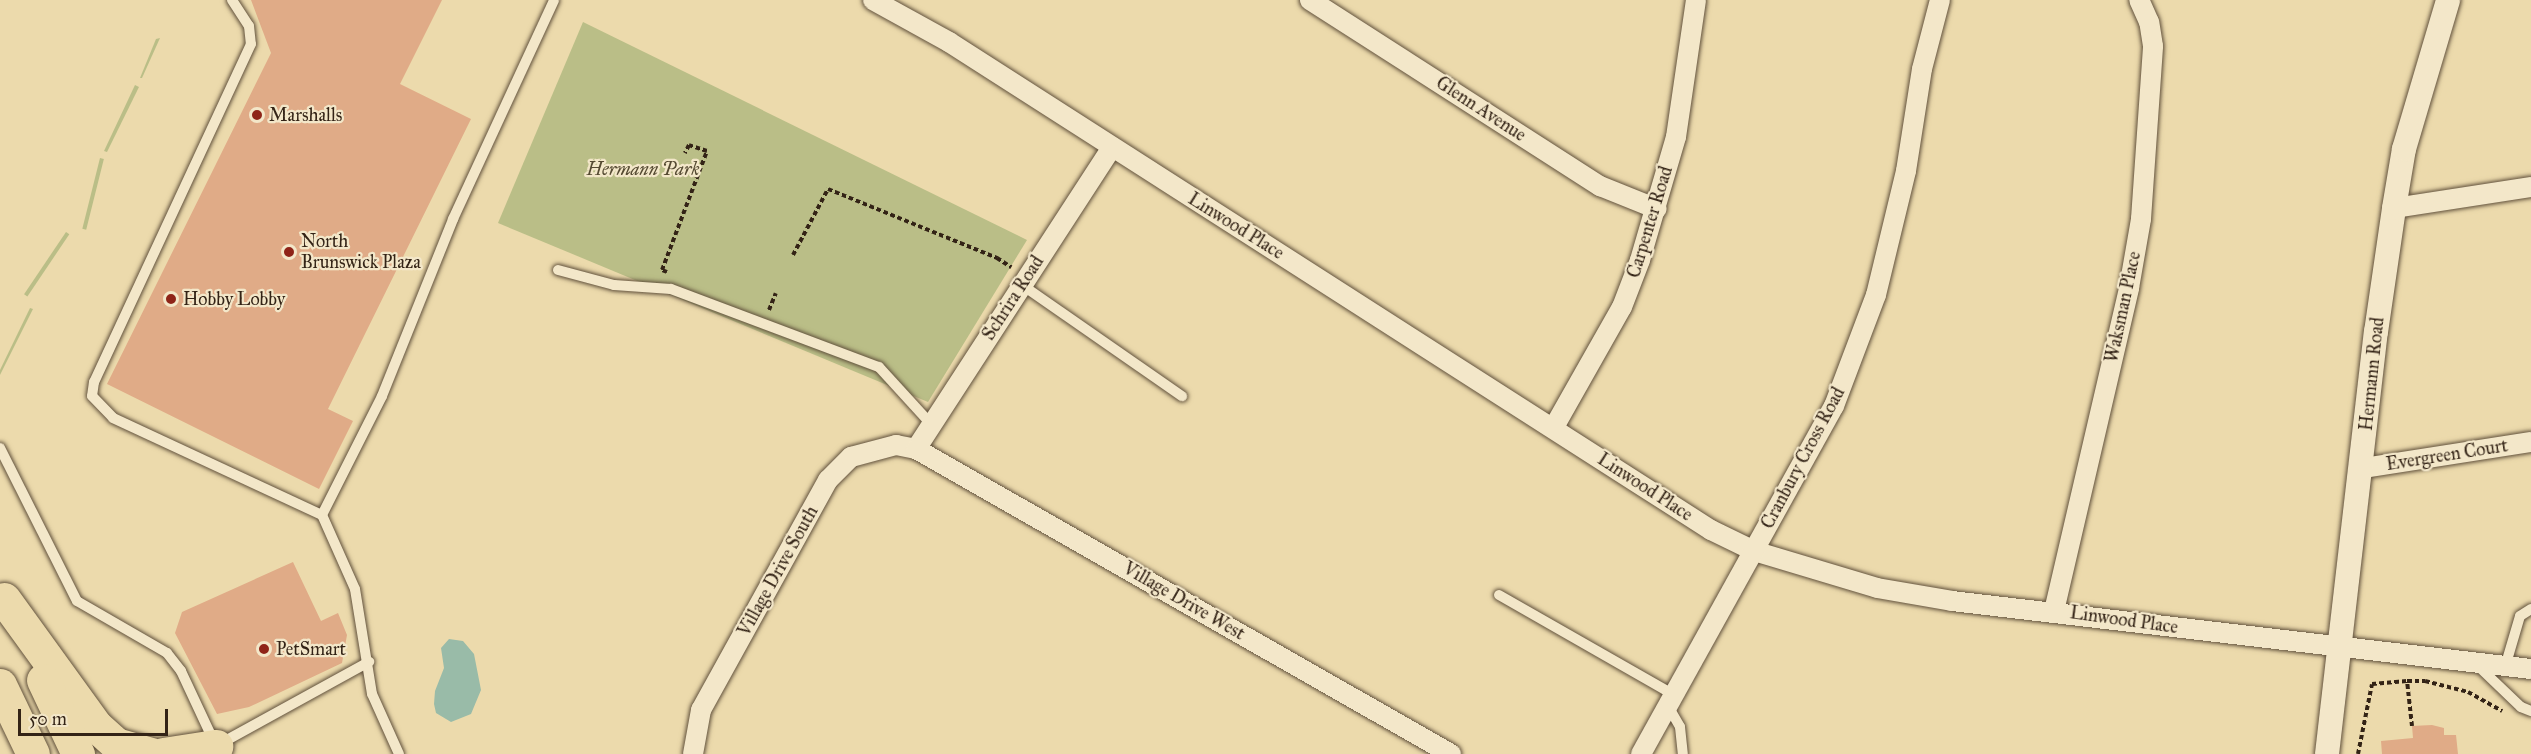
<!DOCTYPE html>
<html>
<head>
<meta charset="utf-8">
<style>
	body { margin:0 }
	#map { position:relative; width:2531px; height:754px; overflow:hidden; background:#ecdaac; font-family:"IM FELL Great Primer",serif }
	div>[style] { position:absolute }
	.green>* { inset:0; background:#babe87; transform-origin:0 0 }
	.water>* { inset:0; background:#99bba8 }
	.building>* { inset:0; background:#e0ab87 }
	.path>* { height:4px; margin-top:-2px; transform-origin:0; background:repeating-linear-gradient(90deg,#332316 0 4.5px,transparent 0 7.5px) }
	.roads { filter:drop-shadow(0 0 2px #61513c) drop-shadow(0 0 2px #61513c) }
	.service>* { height:10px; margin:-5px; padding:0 5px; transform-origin:5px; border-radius:5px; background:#f3e7c9 }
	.minor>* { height:20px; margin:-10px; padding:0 10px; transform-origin:10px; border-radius:10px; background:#f3e7c9 }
	.tertiary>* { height:24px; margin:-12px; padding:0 12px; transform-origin:12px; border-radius:12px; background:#f3e7c9 }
	.trunk>* { height:33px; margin:-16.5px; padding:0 16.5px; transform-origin:16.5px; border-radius:16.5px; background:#ecdaac }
	.dots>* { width:16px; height:16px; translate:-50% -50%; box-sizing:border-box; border:3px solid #f3e7c9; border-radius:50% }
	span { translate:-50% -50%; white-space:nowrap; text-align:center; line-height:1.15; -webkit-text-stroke:4.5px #f3e7c9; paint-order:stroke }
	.street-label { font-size:18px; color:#332316 }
	.poi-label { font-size:18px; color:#332316 }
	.left { translate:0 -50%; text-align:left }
	.park-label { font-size:18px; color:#554a32; font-style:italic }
	.scale { position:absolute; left:18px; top:709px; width:150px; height:27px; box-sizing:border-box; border:3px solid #332316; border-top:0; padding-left:8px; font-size:18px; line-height:21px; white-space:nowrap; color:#332316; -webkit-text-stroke:4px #f3e7c9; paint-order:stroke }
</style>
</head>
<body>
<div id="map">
	<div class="green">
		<div style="clip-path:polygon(583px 22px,1027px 240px,928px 402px,498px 223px)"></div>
		<div style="clip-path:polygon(160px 38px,142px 78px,140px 78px,156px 39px)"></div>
		<div style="clip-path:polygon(135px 85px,139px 87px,107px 152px,104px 151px)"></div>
		<div style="left:100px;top:158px;width:4px;height:73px;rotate:14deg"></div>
		<div style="left:66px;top:232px;width:4px;height:75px;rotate:34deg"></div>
		<div style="clip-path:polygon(30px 308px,33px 309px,0 375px,0 370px)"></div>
	</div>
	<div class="water">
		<div style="clip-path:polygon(449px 639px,463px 641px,474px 654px,481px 690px,471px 714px,451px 722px,436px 713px,434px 704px,435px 691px,444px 668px,441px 648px)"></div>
	</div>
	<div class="building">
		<div style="clip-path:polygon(251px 0,442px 0,400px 84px,471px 119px,328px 409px,353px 421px,319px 489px,107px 384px,271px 53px)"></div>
		<div style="clip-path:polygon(293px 562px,321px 621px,338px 613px,347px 635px,342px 663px,249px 707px,217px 714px,175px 633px,182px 612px)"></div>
		<div style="clip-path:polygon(2432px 725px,2444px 728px,2444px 735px,2456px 735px,2458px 754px,2382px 754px,2381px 741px,2413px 738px,2412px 726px)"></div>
	</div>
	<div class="path">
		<div style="left:793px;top:255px;width:75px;rotate:-62.1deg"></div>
		<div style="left:828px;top:189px;width:183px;rotate:22.2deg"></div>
		<div style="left:997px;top:258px;width:17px;rotate:33deg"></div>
		<div style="left:667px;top:272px;width:5px;rotate:-158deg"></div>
		<div style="left:662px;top:270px;width:127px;rotate:-69.3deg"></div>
		<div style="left:707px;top:151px;width:19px;rotate:-162deg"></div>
		<div style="left:689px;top:145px;width:9px;rotate:117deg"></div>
		<div style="left:769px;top:310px;width:18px;rotate:-68deg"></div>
		<div style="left:2412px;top:726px;width:45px;rotate:-96.3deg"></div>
		<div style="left:2407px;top:681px;width:18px"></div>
		<div style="left:2425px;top:681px;width:44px;rotate:14.3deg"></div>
		<div style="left:2468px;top:692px;width:39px;rotate:29deg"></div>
		<div style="left:2358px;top:754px;width:71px;rotate:-78.7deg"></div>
		<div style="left:2372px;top:684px;width:35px;rotate:-5deg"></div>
	</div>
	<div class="roads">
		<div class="service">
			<div style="left:232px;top:0;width:31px;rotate:57deg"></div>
			<div style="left:249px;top:26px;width:18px;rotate:84deg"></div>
			<div style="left:251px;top:44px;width:373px;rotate:114.9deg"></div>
			<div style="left:94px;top:382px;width:14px;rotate:98deg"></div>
			<div style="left:92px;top:396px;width:30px;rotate:46deg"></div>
			<div style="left:113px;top:418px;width:230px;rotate:24.9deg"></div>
			<div style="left:558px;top:270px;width:58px;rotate:15deg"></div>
			<div style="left:614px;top:285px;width:57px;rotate:4deg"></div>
			<div style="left:671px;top:289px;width:222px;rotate:20.6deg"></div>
			<div style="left:879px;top:367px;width:77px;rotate:47.6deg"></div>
			<div style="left:1022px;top:285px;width:195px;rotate:34.8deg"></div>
			<div style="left:0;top:448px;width:171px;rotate:63.3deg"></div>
			<div style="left:77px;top:601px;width:104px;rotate:30deg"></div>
			<div style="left:167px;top:653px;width:23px;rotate:52deg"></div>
			<div style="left:181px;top:671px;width:83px;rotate:65deg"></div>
			<div style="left:216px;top:746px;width:175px;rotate:-28.8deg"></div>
			<div style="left:1499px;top:595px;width:202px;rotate:29.7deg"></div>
			<div style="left:2476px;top:664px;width:62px;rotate:43.7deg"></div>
			<div style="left:2521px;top:707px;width:11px;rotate:22deg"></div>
			<div style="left:2505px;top:667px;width:53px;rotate:-73.6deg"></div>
			<div style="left:2520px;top:616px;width:13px;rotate:-32deg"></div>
			<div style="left:1668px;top:706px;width:24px;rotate:60deg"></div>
			<div style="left:1680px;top:727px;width:27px;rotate:84deg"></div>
			<div style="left:399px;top:754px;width:66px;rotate:-114.2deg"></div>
			<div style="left:372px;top:694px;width:106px;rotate:-99.2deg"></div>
			<div style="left:355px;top:589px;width:81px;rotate:-114deg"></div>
			<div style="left:322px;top:515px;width:133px;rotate:-63.2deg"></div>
			<div style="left:382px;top:396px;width:191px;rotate:-68.1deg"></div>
			<div style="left:453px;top:219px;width:241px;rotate:-65.2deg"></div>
		</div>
		<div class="minor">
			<div style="left:873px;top:0;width:87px;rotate:28.9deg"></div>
			<div style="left:949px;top:42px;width:905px;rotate:32.64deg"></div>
			<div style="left:1711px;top:530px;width:48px;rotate:26deg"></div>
			<div style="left:1754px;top:551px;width:128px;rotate:16.7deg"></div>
			<div style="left:1877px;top:588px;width:76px;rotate:9.8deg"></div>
			<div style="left:1952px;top:601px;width:583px;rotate:6.7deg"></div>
			<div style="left:1310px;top:0;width:345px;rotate:32.7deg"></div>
			<div style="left:1600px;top:186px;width:61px;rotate:22deg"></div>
			<div style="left:2394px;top:208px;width:139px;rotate:-8.7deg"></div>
			<div style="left:1554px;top:427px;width:138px;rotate:-60.5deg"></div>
			<div style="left:1622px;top:307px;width:50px;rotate:-69deg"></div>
			<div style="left:1640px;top:260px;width:128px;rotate:-73.7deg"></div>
			<div style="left:1676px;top:137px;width:138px;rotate:-81.7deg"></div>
			<div style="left:916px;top:449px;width:360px;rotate:-57deg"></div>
			<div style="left:2363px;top:468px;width:170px;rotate:-8.8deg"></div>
			<div style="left:2054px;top:611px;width:332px;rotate:-76.9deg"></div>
			<div style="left:2129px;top:288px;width:70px;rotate:-80.1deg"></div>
			<div style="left:2141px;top:219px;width:173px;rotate:-86deg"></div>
			<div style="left:2153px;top:46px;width:24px;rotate:-99deg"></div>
			<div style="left:2149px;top:22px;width:24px;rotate:-114deg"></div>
			<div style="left:693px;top:754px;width:45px;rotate:-79.7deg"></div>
			<div style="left:701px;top:710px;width:263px;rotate:-61.1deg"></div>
			<div style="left:828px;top:480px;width:33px;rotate:-45deg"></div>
			<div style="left:851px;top:457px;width:47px;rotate:-14.9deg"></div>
			<div style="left:896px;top:445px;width:20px;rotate:11deg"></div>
			<div style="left:916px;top:449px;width:616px;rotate:29.69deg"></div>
			<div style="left:1641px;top:754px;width:398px;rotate:-61deg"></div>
			<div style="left:1834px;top:406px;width:119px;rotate:-69.3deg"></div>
			<div style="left:1876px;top:295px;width:128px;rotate:-76.4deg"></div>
			<div style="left:1906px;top:171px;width:103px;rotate:-81.1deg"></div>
			<div style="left:1922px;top:69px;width:71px;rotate:-75.4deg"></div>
		</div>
		<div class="tertiary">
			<div style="left:2327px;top:754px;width:425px;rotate:-83.4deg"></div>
			<div style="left:2376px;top:332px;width:125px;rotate:-81.7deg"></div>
			<div style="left:2394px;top:208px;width:60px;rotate:-80.4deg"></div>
			<div style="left:2404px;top:149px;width:155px;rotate:-73.5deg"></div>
		</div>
		<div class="trunk">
			<div style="left:4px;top:599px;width:157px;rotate:54.1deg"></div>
			<div style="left:96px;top:726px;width:27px;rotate:42deg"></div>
			<div style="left:116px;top:744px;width:37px;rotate:16deg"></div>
			<div style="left:43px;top:680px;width:82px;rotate:64.7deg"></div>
			<div style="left:0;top:685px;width:76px;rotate:64.4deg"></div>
			<div style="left:163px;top:754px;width:54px;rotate:-8.6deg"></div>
		</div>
	</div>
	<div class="dots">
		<div style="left:257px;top:115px;background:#8f2418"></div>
		<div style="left:289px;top:252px;background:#8f2418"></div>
		<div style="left:171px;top:299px;background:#8f2418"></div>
		<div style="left:264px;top:649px;background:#8f2418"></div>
	</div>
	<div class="street-label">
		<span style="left:1481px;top:109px;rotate:33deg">Glenn Avenue</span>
		<span style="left:1650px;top:222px;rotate:-73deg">Carpenter Road</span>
		<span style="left:1236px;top:226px;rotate:32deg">Linwood Place</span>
		<span style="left:1013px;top:298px;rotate:-57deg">Schrira Road</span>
		<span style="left:2123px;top:307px;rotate:-78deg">Waksman Place</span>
		<span style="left:2372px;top:374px;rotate:-84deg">Hermann Road</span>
		<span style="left:2447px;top:455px;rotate:-9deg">Evergreen Court</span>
		<span style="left:1803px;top:458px;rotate:-62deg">Cranbury Cross Road</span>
		<span style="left:1645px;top:487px;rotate:33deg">Linwood Place</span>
		<span style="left:778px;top:571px;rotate:-61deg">Village Drive South</span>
		<span style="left:1184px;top:601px;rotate:30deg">Village Drive West</span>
		<span style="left:2124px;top:620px;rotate:8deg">Linwood Place</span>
	</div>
	<div class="poi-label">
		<span class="left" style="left:269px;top:115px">Marshalls</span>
		<span class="left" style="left:301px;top:252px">North<br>Brunswick Plaza</span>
		<span class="left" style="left:183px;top:299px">Hobby Lobby</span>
		<span class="left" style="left:276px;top:649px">PetSmart</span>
	</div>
	<div class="park-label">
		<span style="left:643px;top:169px">Hermann Park</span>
	</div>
	<div class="scale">50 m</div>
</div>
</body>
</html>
